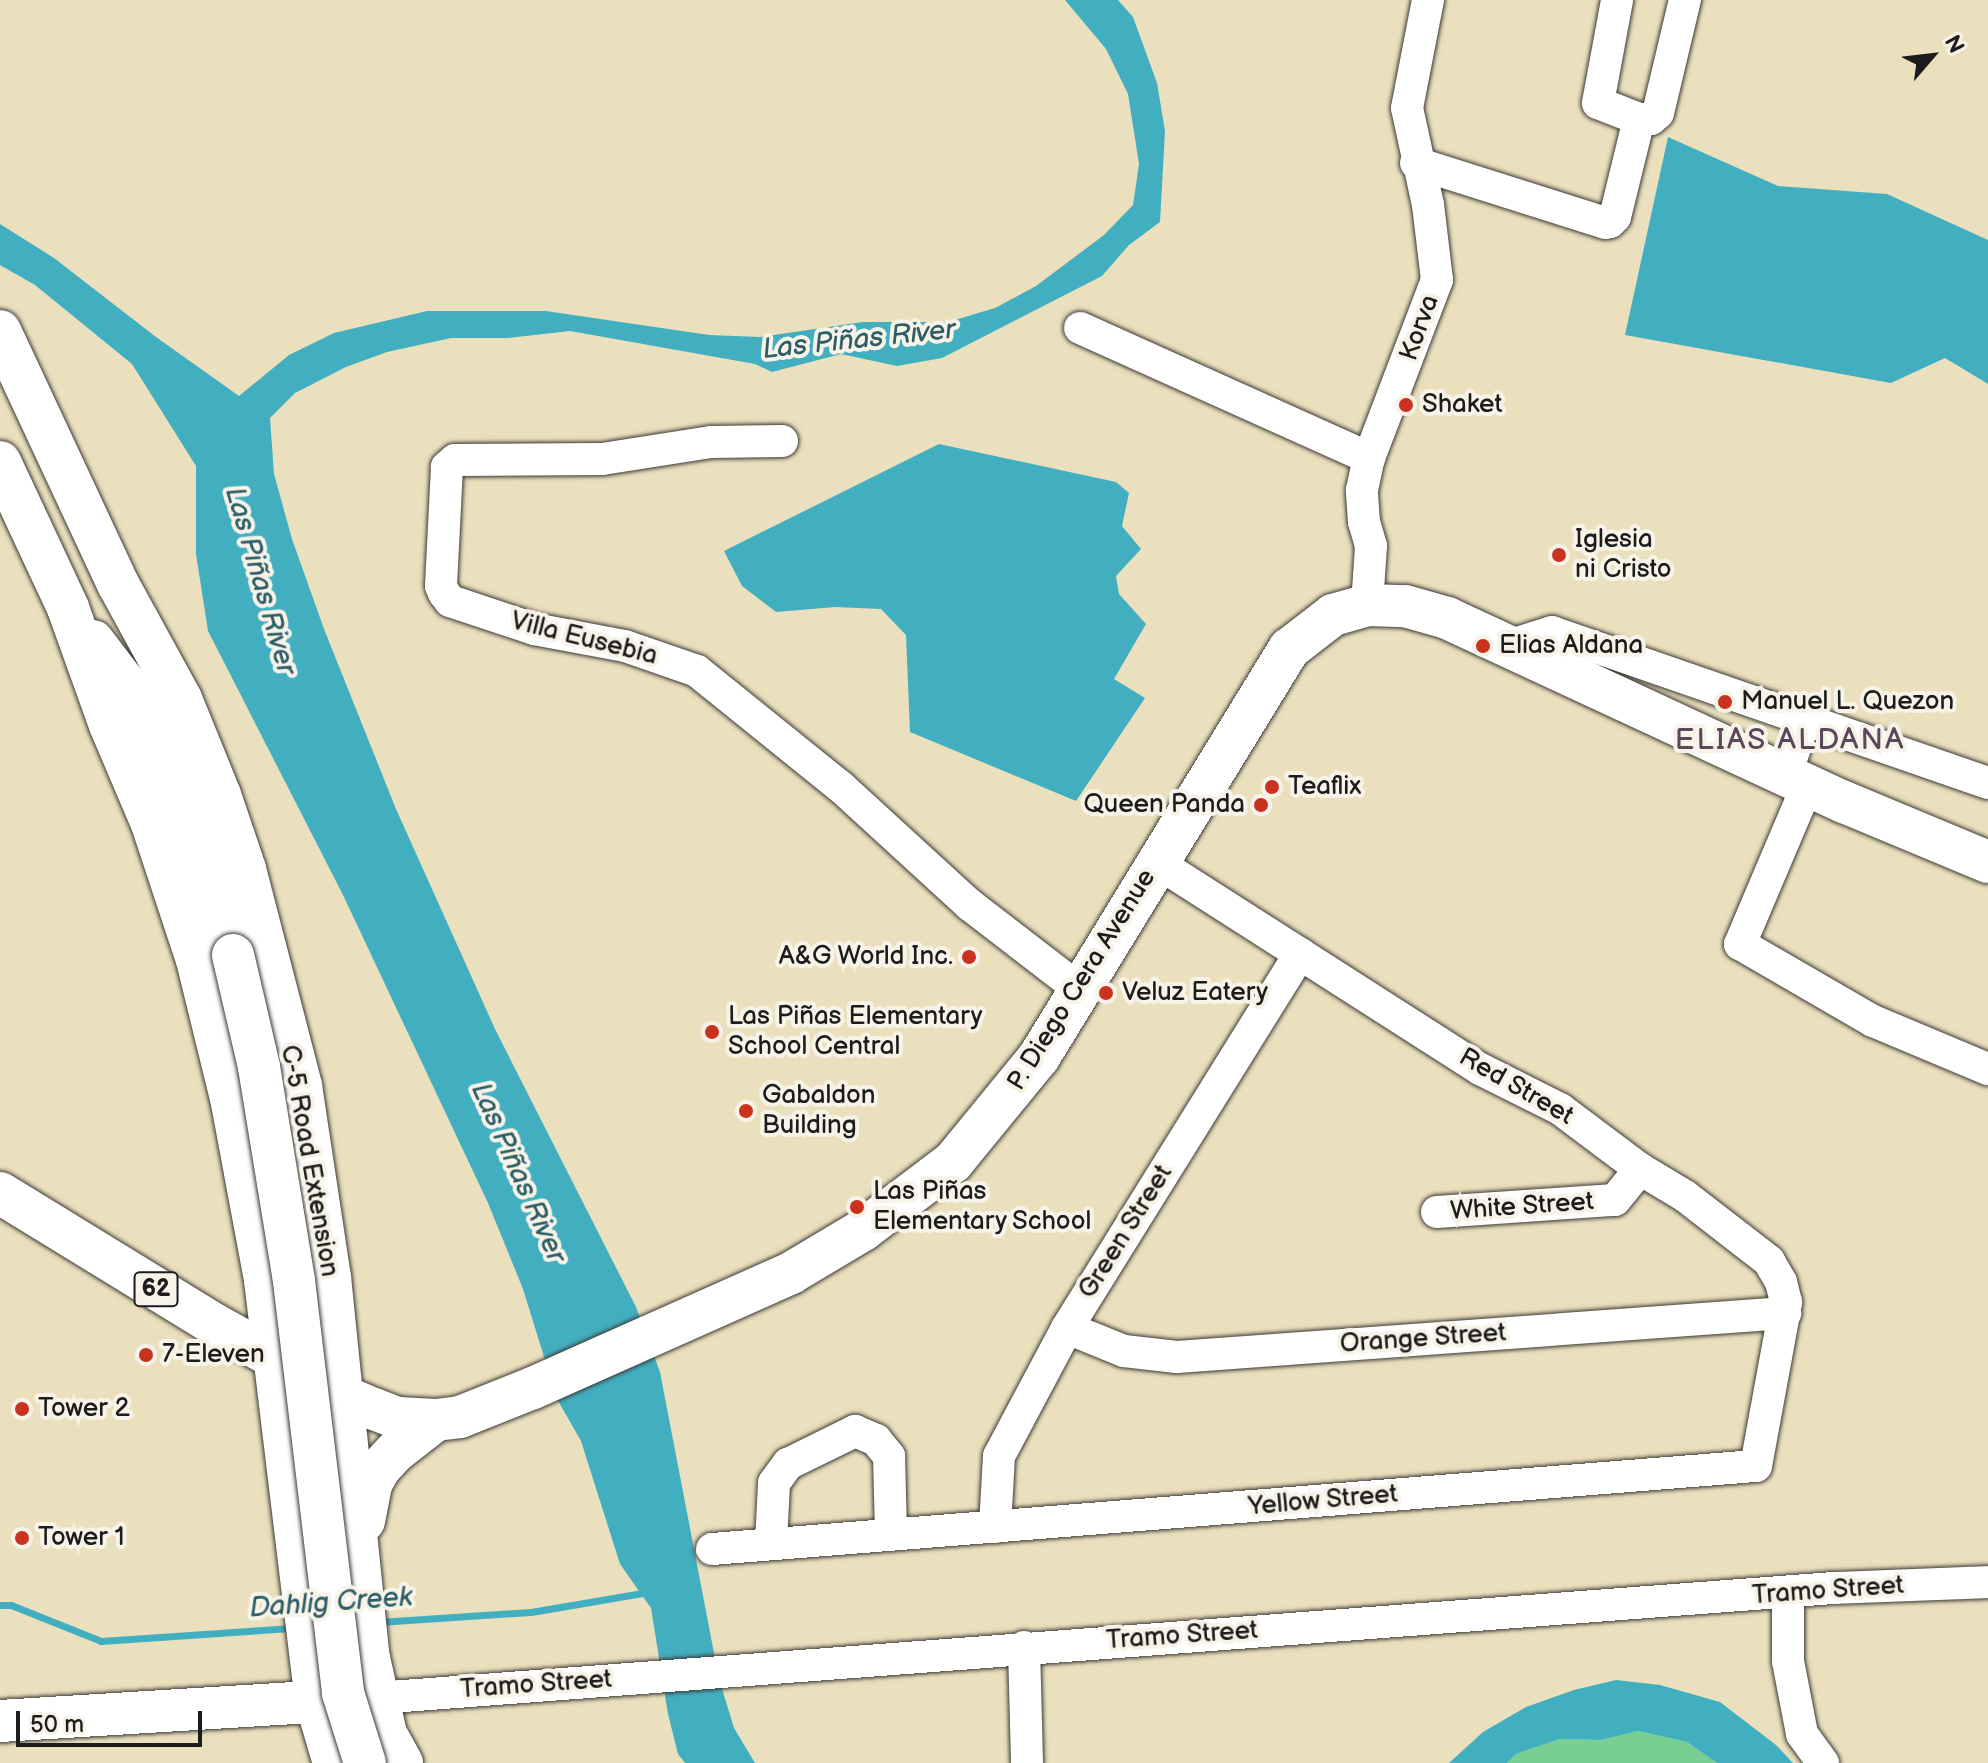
<!DOCTYPE html>
<html>
<head>
<meta charset="utf-8">
<style>
	body { margin:0 }
	#map { position:relative; width:1988px; height:1763px; overflow:hidden; background:#ebe0be; font-family:"Balsamiq Sans",sans-serif }
	div>[style] { position:absolute }
	.green>* { inset:0; background:#78cf94 }
	.water>* { inset:0; background:#42afc1 }
	.stream>* { height:7px; margin:-3.5px; padding:0 3.5px; transform-origin:3.5px; border-radius:3.5px; background:#42afc1 }
	.roads { filter:drop-shadow(0 0 2px #3b3934) drop-shadow(0 0 2px #3b3934) }
	.minor>* { height:32px; margin:-16px; padding:0 16px; transform-origin:16px; border-radius:16px; background:#fff }
	.major>* { height:42px; margin:-21px; padding:0 21px; transform-origin:21px; border-radius:21px; background:#fff }
	.bridges { filter:drop-shadow(0 0 2px #3b3934) drop-shadow(0 0 2px #3b3934) }
	.major-bridge>* { height:42px; margin:-21px; padding:0 21px; transform-origin:21px; border-radius:21px; background:#fff }
	.dots>* { width:22px; height:22px; translate:-50% -50%; box-sizing:border-box; border:4px solid #f7f3e8; border-radius:50% }
	span { translate:-50% -50%; white-space:nowrap; text-align:center; line-height:1.15; -webkit-text-stroke:8px #f7f3e8; paint-order:stroke }
	.shield-label span { padding:2px 6px; background:#f7f3e8; border:2px solid; border-radius:6px; -webkit-text-stroke-width:0 }
	.shield-label { font-size:24px; color:#1c1c1c; font-weight:700 }
	.street-label { font-size:26px; color:#1c1c1c }
	.poi-label { font-size:26px; color:#1c1c1c }
	.left { translate:0 -50%; text-align:left }
	.right { translate:-100% -50%; text-align:right }
	.water-label { font-size:28px; color:#2d5e66; font-style:italic }
	.quarter-label { font-size:30px; color:#5b465b; letter-spacing:2px }
	.north { position:absolute; left:1892px; top:16px; width:80px; height:80px; -webkit-text-stroke:6px #f7f3e8; paint-order:stroke; rotate:62deg; font-size:22px; font-weight:700; line-height:32px; text-align:center; color:#1c1c1c }
	.north::after { content:''; display:block; margin:auto; width:28px; height:36px; background:#1c1c1c; clip-path:polygon(50% 0,100% 100%,50% 72%,0 100%) }
	.scale { position:absolute; left:16px; top:1711px; width:186px; height:36px; box-sizing:border-box; border:4px solid #1c1c1c; border-top:0; padding-left:10px; font-size:24px; line-height:28px; white-space:nowrap; color:#1c1c1c; -webkit-text-stroke:6px #f7f3e8; paint-order:stroke }
</style>
</head>
<body>
<div id="map">
	<div class="green">
		<div style="clip-path:polygon(1638px 1731px,1687px 1742px,1717px 1763px,1507px 1763px,1516px 1754px,1560px 1739px,1601px 1740px)"></div>
	</div>
	<div class="water">
		<div style="clip-path:polygon(1065px 0,1118px 0,1133px 17px,1157px 83px,1165px 131px,1160px 222px,1129px 245px,1102px 276px,942px 358px,897px 366px,841px 354px,772px 372px,755px 364px,570px 331px,508px 338px,451px 338px,387px 352px,346px 367px,295px 393px,270px 418px,274px 474px,292px 539px,324px 629px,396px 809px,495px 1029px,636px 1307px,660px 1372px,719px 1679px,734px 1728px,755px 1763px,685px 1763px,678px 1754px,668px 1714px,651px 1608px,620px 1564px,581px 1441px,557px 1399px,523px 1289px,488px 1203px,343px 895px,208px 631px,196px 554px,196px 466px,132px 364px,35px 285px,0 265px,0 224px,54px 258px,156px 337px,239px 396px,289px 355px,334px 333px,427px 311px,546px 311px,709px 335px,760px 337px,863px 322px,948px 322px,995px 308px,1036px 286px,1104px 235px,1133px 205px,1139px 164px,1128px 94px,1106px 49px)"></div>
		<div style="clip-path:polygon(1668px 137px,1778px 186px,1887px 194px,1988px 240px,1988px 384px,1945px 358px,1891px 383px,1625px 335px)"></div>
		<div style="clip-path:polygon(939px 444px,1116px 482px,1129px 493px,1122px 526px,1141px 549px,1116px 576px,1119px 594px,1146px 624px,1114px 679px,1145px 698px,1076px 801px,910px 732px,906px 635px,881px 609px,835px 607px,776px 612px,742px 586px,724px 551px)"></div>
		<div style="clip-path:polygon(1616px 1680px,1660px 1685px,1720px 1702px,1776px 1745px,1793px 1763px,1717px 1763px,1687px 1742px,1638px 1731px,1601px 1740px,1560px 1739px,1516px 1754px,1507px 1763px,1449px 1763px,1483px 1732px,1526px 1707px,1574px 1690px)"></div>
	</div>
	<div class="stream">
		<div style="left:0;top:1605px;width:11px"></div>
		<div style="left:11px;top:1605px;width:97px;rotate:21.8deg"></div>
		<div style="left:101px;top:1641px;width:193px;rotate:-3.9deg"></div>
		<div style="left:379px;top:1622px;width:152px;rotate:-3.8deg"></div>
		<div style="left:531px;top:1612px;width:119px;rotate:-9.7deg"></div>
	</div>
	<div class="roads">
		<div class="minor">
			<div style="left:1639px;top:119px;width:12px"></div>
			<div style="left:1651px;top:119px;width:9px;rotate:-41deg"></div>
			<div style="left:1658px;top:113px;width:116px;rotate:-76.6deg"></div>
			<div style="left:1416px;top:163px;width:198px;rotate:17.6deg"></div>
			<div style="left:1605px;top:223px;width:5px;rotate:-11deg"></div>
			<div style="left:1610px;top:222px;width:7px;rotate:-45deg"></div>
			<div style="left:1615px;top:217px;width:101px;rotate:-76.2deg"></div>
			<div style="left:1639px;top:119px;width:44px;rotate:-158.7deg"></div>
			<div style="left:1598px;top:103px;width:105px;rotate:-79.5deg"></div>
			<div style="left:1080px;top:328px;width:317px;rotate:24.2deg"></div>
			<div style="left:782px;top:441px;width:71px;rotate:179.2deg"></div>
			<div style="left:711px;top:442px;width:110px;rotate:171.1deg"></div>
			<div style="left:602px;top:459px;width:147px;rotate:179.6deg"></div>
			<div style="left:455px;top:460px;width:11px;rotate:139deg"></div>
			<div style="left:447px;top:467px;width:119px;rotate:92.9deg"></div>
			<div style="left:441px;top:586px;width:8px;rotate:67deg"></div>
			<div style="left:444px;top:593px;width:10px;rotate:53deg"></div>
			<div style="left:450px;top:601px;width:89px;rotate:18.4deg"></div>
			<div style="left:534px;top:629px;width:93px;rotate:10.6deg"></div>
			<div style="left:625px;top:646px;width:76px;rotate:19.1deg"></div>
			<div style="left:697px;top:671px;width:185px;rotate:38.9deg"></div>
			<div style="left:841px;top:787px;width:175px;rotate:42.5deg"></div>
			<div style="left:970px;top:905px;width:138px;rotate:37.6deg"></div>
			<div style="left:1367px;top:605px;width:59px;rotate:-86.1deg"></div>
			<div style="left:1371px;top:546px;width:25px;rotate:-106deg"></div>
			<div style="left:1364px;top:522px;width:32px;rotate:-94deg"></div>
			<div style="left:1362px;top:490px;width:33px;rotate:-78deg"></div>
			<div style="left:1369px;top:458px;width:191px;rotate:-69.1deg"></div>
			<div style="left:1437px;top:280px;width:76px;rotate:-96.8deg"></div>
			<div style="left:1428px;top:205px;width:99px;rotate:-102.2deg"></div>
			<div style="left:1407px;top:108px;width:110px;rotate:-79deg"></div>
			<div style="left:1511px;top:645px;width:43px;rotate:-17.6deg"></div>
			<div style="left:1552px;top:632px;width:461px;rotate:19.1deg"></div>
			<div style="left:1786px;top:773px;width:56px;rotate:-70.3deg"></div>
			<div style="left:1808px;top:784px;width:174px;rotate:113deg"></div>
			<div style="left:1740px;top:944px;width:154px;rotate:30.1deg"></div>
			<div style="left:1873px;top:1021px;width:125px;rotate:22.7deg"></div>
			<div style="left:1437px;top:1212px;width:178px;rotate:-3.9deg"></div>
			<div style="left:1615px;top:1200px;width:40px;rotate:-51deg"></div>
			<div style="left:1067px;top:1328px;width:61px;rotate:22deg"></div>
			<div style="left:1124px;top:1351px;width:53px;rotate:6.5deg"></div>
			<div style="left:1177px;top:1357px;width:610px;rotate:-4.14deg"></div>
			<div style="left:995px;top:1527px;width:71px;rotate:-86.8deg"></div>
			<div style="left:999px;top:1456px;width:145px;rotate:-62deg"></div>
			<div style="left:1067px;top:1328px;width:441px;rotate:-58.1deg"></div>
			<div style="left:771px;top:1543px;width:60px;rotate:-87.1deg"></div>
			<div style="left:774px;top:1483px;width:24px;rotate:-54deg"></div>
			<div style="left:788px;top:1464px;width:75px;rotate:-26.2deg"></div>
			<div style="left:855px;top:1431px;width:23px;rotate:23deg"></div>
			<div style="left:876px;top:1440px;width:21px;rotate:51deg"></div>
			<div style="left:889px;top:1456px;width:78px;rotate:88.5deg"></div>
			<div style="left:712px;top:1549px;width:1047px;rotate:-4.55deg"></div>
			<div style="left:1756px;top:1466px;width:167px;rotate:-79.6deg"></div>
			<div style="left:1786px;top:1302px;width:21px;rotate:-104deg"></div>
			<div style="left:1781px;top:1282px;width:24px;rotate:-120deg"></div>
			<div style="left:1769px;top:1261px;width:106px;rotate:-142.3deg"></div>
			<div style="left:1685px;top:1196px;width:52px;rotate:-149deg"></div>
			<div style="left:1640px;top:1169px;width:100px;rotate:-143.1deg"></div>
			<div style="left:1560px;top:1109px;width:89px;rotate:-153.4deg"></div>
			<div style="left:1480px;top:1069px;width:384px;rotate:-147.4deg"></div>
			<div style="left:1788px;top:1594px;width:67px;rotate:90deg"></div>
			<div style="left:1788px;top:1661px;width:74px;rotate:79.1deg"></div>
			<div style="left:1802px;top:1734px;width:36px;rotate:54deg"></div>
			<div style="left:1024px;top:1647px;width:116px;rotate:88.5deg"></div>
			<div style="left:377px;top:1698px;width:1461px;rotate:-4.32deg"></div>
			<div style="left:1834px;top:1588px;width:154px;rotate:-2.2deg"></div>
		</div>
		<div class="major">
			<div style="left:0;top:331px;width:279px;rotate:65deg"></div>
			<div style="left:118px;top:584px;width:131px;rotate:61.3deg"></div>
			<div style="left:181px;top:699px;width:104px;rotate:67.9deg"></div>
			<div style="left:220px;top:795px;width:78px;rotate:71.3deg"></div>
			<div style="left:245px;top:869px;width:224px;rotate:75.5deg"></div>
			<div style="left:301px;top:1086px;width:193px;rotate:81.4deg"></div>
			<div style="left:330px;top:1277px;width:383px;rotate:84.2deg"></div>
			<div style="left:369px;top:1658px;width:78px;rotate:77.4deg"></div>
			<div style="left:386px;top:1734px;width:33px;rotate:61deg"></div>
			<div style="left:0;top:462px;width:161px;rotate:65deg"></div>
			<div style="left:68px;top:608px;width:124px;rotate:70.3deg"></div>
			<div style="left:110px;top:725px;width:108px;rotate:67deg"></div>
			<div style="left:152px;top:824px;width:143px;rotate:71.7deg"></div>
			<div style="left:197px;top:960px;width:147px;rotate:76.2deg"></div>
			<div style="left:232px;top:1103px;width:180px;rotate:79.4deg"></div>
			<div style="left:265px;top:1280px;width:425px;rotate:83.1deg"></div>
			<div style="left:316px;top:1702px;width:64px;rotate:73.6deg"></div>
			<div style="left:93px;top:641px;width:79px;rotate:52.7deg"></div>
			<div style="left:141px;top:704px;width:138px;rotate:67.3deg"></div>
			<div style="left:194px;top:831px;width:130px;rotate:72.5deg"></div>
			<div style="left:0;top:1193px;width:251px;rotate:31.5deg"></div>
			<div style="left:214px;top:1324px;width:148px;rotate:29.2deg"></div>
			<div style="left:343px;top:1396px;width:34px;rotate:23deg"></div>
			<div style="left:374px;top:1409px;width:26px;rotate:21deg"></div>
			<div style="left:398px;top:1418px;width:38px;rotate:3deg"></div>
			<div style="left:436px;top:1420px;width:24px;rotate:-7deg"></div>
			<div style="left:460px;top:1417px;width:79px;rotate:-21.7deg"></div>
			<div style="left:533px;top:1388px;width:282px;rotate:-24deg"></div>
			<div style="left:791px;top:1273px;width:84px;rotate:-30.8deg"></div>
			<div style="left:863px;top:1230px;width:113px;rotate:-37.1deg"></div>
			<div style="left:953px;top:1162px;width:136px;rotate:-50.7deg"></div>
			<div style="left:1039px;top:1057px;width:479px;rotate:-58.5deg"></div>
			<div style="left:1289px;top:649px;width:56px;rotate:-37.7deg"></div>
			<div style="left:1333px;top:615px;width:35px;rotate:-16deg"></div>
			<div style="left:1367px;top:605px;width:38px;rotate:2deg"></div>
			<div style="left:1405px;top:606px;width:44px;rotate:15.9deg"></div>
			<div style="left:1447px;top:618px;width:438px;rotate:24.9deg"></div>
			<div style="left:1844px;top:802px;width:156px;rotate:22.6deg"></div>
			<div style="left:364px;top:1521px;width:38px;rotate:-79deg"></div>
			<div style="left:371px;top:1484px;width:18px;rotate:-61deg"></div>
			<div style="left:380px;top:1468px;width:22px;rotate:-47deg"></div>
			<div style="left:395px;top:1452px;width:52px;rotate:-38deg"></div>
			<div style="left:0;top:1721px;width:344px;rotate:-3.5deg"></div>
		</div>
	</div>
	<div class="bridges">
		<div class="major-bridge">
			<div style="left:233px;top:955px;width:115px;rotate:76.9deg"></div>
			<div style="left:259px;top:1067px;width:217px;rotate:80.7deg"></div>
			<div style="left:294px;top:1281px;width:415px;rotate:83.2deg"></div>
			<div style="left:343px;top:1693px;width:73px;rotate:72.6deg"></div>
		</div>
	</div>
	<div class="dots">
		<div style="left:1406px;top:405px;background:#c8321e"></div>
		<div style="left:1559px;top:555px;background:#c8321e"></div>
		<div style="left:1483px;top:646px;background:#c8321e"></div>
		<div style="left:1725px;top:702px;background:#c8321e"></div>
		<div style="left:1272px;top:787px;background:#c8321e"></div>
		<div style="left:1261px;top:805px;background:#c8321e"></div>
		<div style="left:969px;top:957px;background:#c8321e"></div>
		<div style="left:1106px;top:993px;background:#c8321e"></div>
		<div style="left:712px;top:1032px;background:#c8321e"></div>
		<div style="left:746px;top:1111px;background:#c8321e"></div>
		<div style="left:857px;top:1207px;background:#c8321e"></div>
		<div style="left:146px;top:1355px;background:#c8321e"></div>
		<div style="left:22px;top:1409px;background:#c8321e"></div>
		<div style="left:22px;top:1538px;background:#c8321e"></div>
	</div>
	<div class="shield-label">
		<span style="left:156px;top:1289px">62</span>
	</div>
	<div class="street-label">
		<span style="left:1420px;top:328px;rotate:-70deg">Korva</span>
		<span style="left:584px;top:639px;rotate:14deg">Villa Eusebia</span>
		<span style="left:1082px;top:980px;rotate:-58deg">P. Diego Cera Avenue</span>
		<span style="left:1516px;top:1087px;rotate:30deg">Red Street</span>
		<span style="left:309px;top:1161px;rotate:80deg">C-5 Road Extension</span>
		<span style="left:1522px;top:1207px;rotate:-4deg">White Street</span>
		<span style="left:1126px;top:1232px;rotate:-58deg">Green Street</span>
		<span style="left:1423px;top:1339px;rotate:-4deg">Orange Street</span>
		<span style="left:1323px;top:1501px;rotate:-5deg">Yellow Street</span>
		<span style="left:1828px;top:1591px;rotate:-4deg">Tramo Street</span>
		<span style="left:1182px;top:1636px;rotate:-4deg">Tramo Street</span>
		<span style="left:536px;top:1685px;rotate:-4deg">Tramo Street</span>
	</div>
	<div class="poi-label">
		<span class="left" style="left:1422px;top:405px">Shaket</span>
		<span class="left" style="left:1575px;top:555px">Iglesia<br>ni Cristo</span>
		<span class="left" style="left:1499px;top:646px">Elias Aldana</span>
		<span class="left" style="left:1741px;top:702px">Manuel L. Quezon</span>
		<span class="left" style="left:1288px;top:787px">Teaflix</span>
		<span class="right" style="left:1245px;top:805px">Queen Panda</span>
		<span class="right" style="left:953px;top:957px">A&amp;G World Inc.</span>
		<span class="left" style="left:1122px;top:993px">Veluz Eatery</span>
		<span class="left" style="left:728px;top:1032px">Las Piñas Elementary<br>School Central</span>
		<span class="left" style="left:762px;top:1111px">Gabaldon<br>Building</span>
		<span class="left" style="left:873px;top:1207px">Las Piñas<br>Elementary School</span>
		<span class="left" style="left:162px;top:1355px">7-Eleven</span>
		<span class="left" style="left:38px;top:1409px">Tower 2</span>
		<span class="left" style="left:38px;top:1538px">Tower 1</span>
	</div>
	<div class="water-label">
		<span style="left:859px;top:340px;rotate:-6deg">Las Piñas River</span>
		<span style="left:260px;top:581px;rotate:74deg">Las Piñas River</span>
		<span style="left:518px;top:1173px;rotate:66deg">Las Piñas River</span>
		<span style="left:331px;top:1603px;rotate:-4deg">Dahlig Creek</span>
	</div>
	<div class="quarter-label">
		<span style="left:1790px;top:740px">ELIAS ALDANA</span>
	</div>
	<div class="north">N</div>
	<div class="scale">50 m</div>
</div>
</body>
</html>
